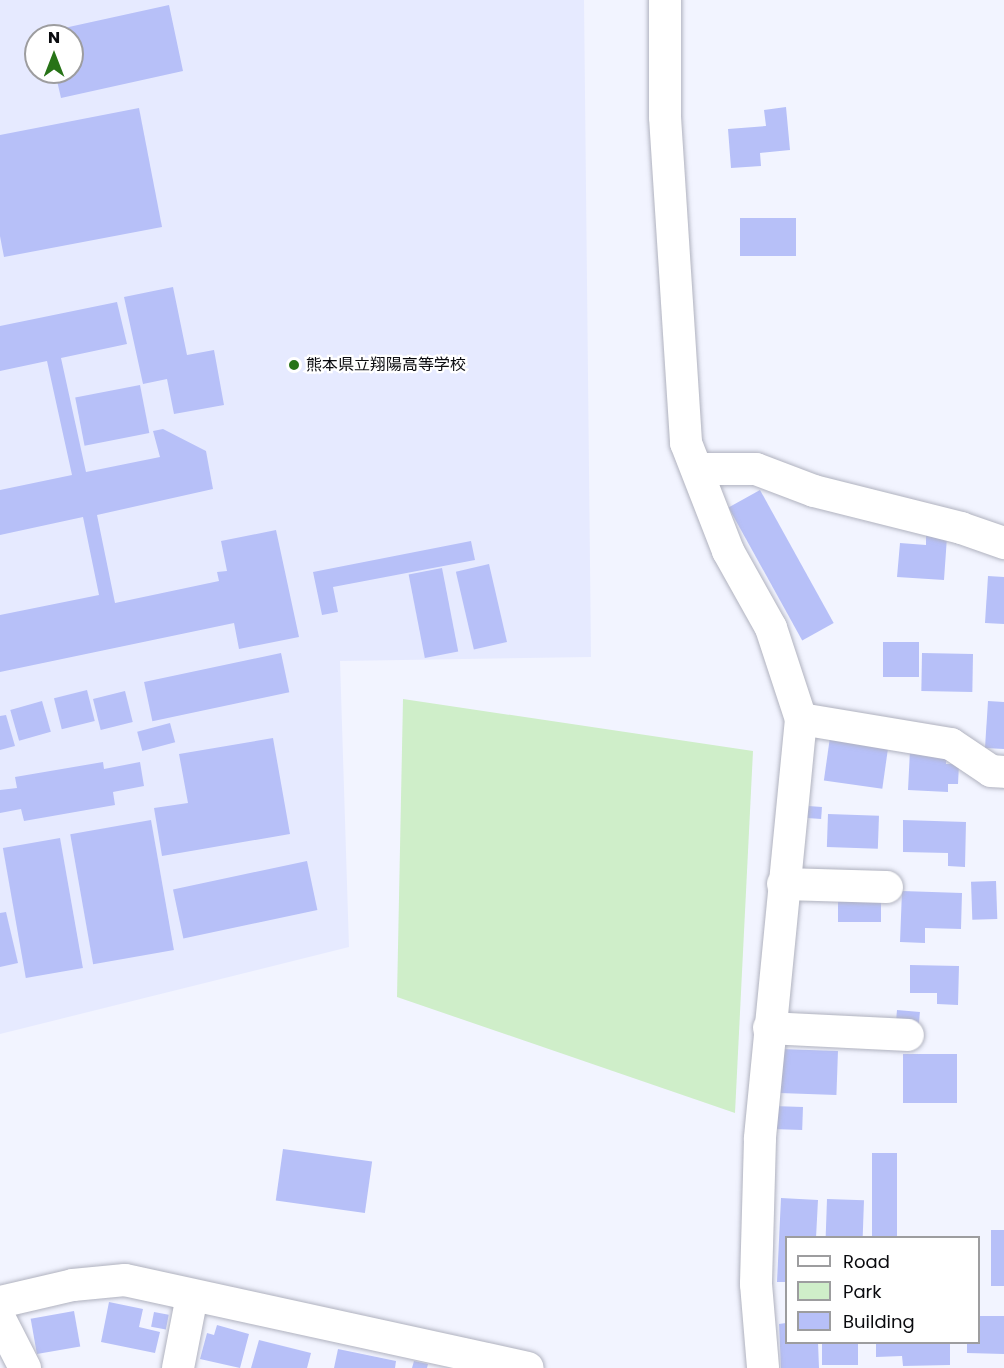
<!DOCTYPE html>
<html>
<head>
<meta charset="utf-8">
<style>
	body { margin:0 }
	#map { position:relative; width:1004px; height:1368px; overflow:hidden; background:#f2f4ff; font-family:Poppins,"Noto Sans JP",sans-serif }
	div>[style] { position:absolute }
	.built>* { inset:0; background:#e6eaff }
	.green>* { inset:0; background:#cfeec9 }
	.building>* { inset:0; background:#b7c0f8; transform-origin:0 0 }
	.roads { filter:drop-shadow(0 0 2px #b0b2bf) drop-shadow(0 0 2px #b0b2bf) }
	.minor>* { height:32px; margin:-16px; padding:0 16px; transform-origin:16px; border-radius:16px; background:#fff }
	.dots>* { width:16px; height:16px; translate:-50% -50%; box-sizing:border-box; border:3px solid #fff; border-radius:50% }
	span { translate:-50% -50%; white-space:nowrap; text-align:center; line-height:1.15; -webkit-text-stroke:4.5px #fff; paint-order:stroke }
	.poi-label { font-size:16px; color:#0a0b0f }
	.left { translate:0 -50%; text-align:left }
	.legend { position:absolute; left:785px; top:1236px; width:195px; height:108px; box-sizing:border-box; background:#fff; border:2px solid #9d9d9f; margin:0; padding:8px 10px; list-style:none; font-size:18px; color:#0a0b0f }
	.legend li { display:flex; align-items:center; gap:12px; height:30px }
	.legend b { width:30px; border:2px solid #9d9d9f }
	.north { position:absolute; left:24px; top:24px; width:60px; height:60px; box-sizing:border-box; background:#fff; border:2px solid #9d9d9f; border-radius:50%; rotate:0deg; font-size:16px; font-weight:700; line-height:24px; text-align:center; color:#0a0b0f }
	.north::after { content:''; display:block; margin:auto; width:21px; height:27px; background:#277317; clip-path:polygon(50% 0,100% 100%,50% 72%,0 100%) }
</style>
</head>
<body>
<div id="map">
	<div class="built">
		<div style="clip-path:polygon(evenodd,0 0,584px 0,591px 657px,340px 661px,349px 947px,0 1034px,0 0,36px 36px,72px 36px,72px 72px,36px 72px,36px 36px)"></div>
	</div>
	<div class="green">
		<div style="clip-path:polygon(403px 699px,753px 751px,735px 1113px,397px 997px)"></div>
	</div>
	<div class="building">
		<div style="clip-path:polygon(169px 5px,183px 71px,61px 98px,55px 72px,72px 72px,72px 36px,47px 36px,46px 32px)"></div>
		<div style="clip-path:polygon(786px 107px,790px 150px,760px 153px,761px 166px,731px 168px,728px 129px,766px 126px,764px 110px)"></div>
		<div style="clip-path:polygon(139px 108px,162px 227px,4px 257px,0 236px,0 135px)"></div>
		<div style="left:796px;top:218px;width:38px;height:56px;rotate:90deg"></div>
		<div style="clip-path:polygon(173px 287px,187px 355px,214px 350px,224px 405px,174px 414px,167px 379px,143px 384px,124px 297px)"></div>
		<div style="clip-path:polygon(117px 302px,127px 344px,61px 358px,86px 472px,160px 457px,153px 431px,163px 429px,206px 451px,213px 489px,97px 515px,115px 603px,219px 581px,217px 572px,227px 571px,221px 541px,276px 530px,299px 637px,239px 649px,234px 623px,0 672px,0 615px,99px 595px,83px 517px,0 535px,0 490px,72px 475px,47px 361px,0 371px,0 326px)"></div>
		<div style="left:140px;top:385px;width:49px;height:66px;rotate:79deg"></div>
		<div style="left:760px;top:490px;width:152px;height:36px;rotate:61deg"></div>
		<div style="clip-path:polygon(926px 535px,947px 537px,944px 580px,897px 577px,900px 543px,926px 545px)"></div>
		<div style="clip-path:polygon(471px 541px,475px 560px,333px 587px,338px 612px,322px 615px,313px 572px)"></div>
		<div style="left:489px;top:564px;width:80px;height:34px;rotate:77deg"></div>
		<div style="left:442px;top:568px;width:85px;height:34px;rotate:79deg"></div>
		<div style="clip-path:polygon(988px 576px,1004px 577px,1004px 624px,985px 623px)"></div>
		<div style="left:883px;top:642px;width:36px;height:35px"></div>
		<div style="left:281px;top:653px;width:40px;height:140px;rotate:78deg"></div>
		<div style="left:922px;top:653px;width:51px;height:38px;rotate:1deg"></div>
		<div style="left:87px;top:690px;width:32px;height:34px;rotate:76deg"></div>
		<div style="left:125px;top:691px;width:32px;height:33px;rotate:76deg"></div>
		<div style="left:42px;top:701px;width:32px;height:33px;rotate:74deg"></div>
		<div style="clip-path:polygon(988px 701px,1004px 702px,1004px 749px,985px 748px)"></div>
		<div style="clip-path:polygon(6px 715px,15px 746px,0 750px,0 716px)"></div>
		<div style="left:170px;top:723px;width:20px;height:34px;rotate:75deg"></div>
		<div style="left:830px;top:737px;width:59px;height:44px;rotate:8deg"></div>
		<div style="clip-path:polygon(273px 738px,290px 834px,162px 856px,154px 808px,188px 803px,179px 754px)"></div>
		<div style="clip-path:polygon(910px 750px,947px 751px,946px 764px,959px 764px,958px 784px,948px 784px,948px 792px,908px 790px)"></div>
		<div style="clip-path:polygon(103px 762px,104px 769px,140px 762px,144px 786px,113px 792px,115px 805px,24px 821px,21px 809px,0 813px,0 790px,17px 788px,15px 777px)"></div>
		<div style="left:808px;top:806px;width:14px;height:12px;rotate:4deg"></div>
		<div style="left:828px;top:814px;width:51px;height:33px;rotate:2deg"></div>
		<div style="left:151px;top:820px;width:132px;height:82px;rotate:80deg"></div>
		<div style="clip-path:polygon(903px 820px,966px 822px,965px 867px,948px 866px,948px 853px,903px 852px)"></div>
		<div style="left:60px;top:838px;width:132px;height:58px;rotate:80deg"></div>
		<div style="left:307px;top:861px;width:50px;height:137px;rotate:78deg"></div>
		<div style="left:996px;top:881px;width:38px;height:25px;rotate:88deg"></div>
		<div style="clip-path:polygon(902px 891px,962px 893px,961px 929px,925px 928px,925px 943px,900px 942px)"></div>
		<div style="left:838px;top:899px;width:43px;height:23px"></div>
		<div style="clip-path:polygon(6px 912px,18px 963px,0 967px,0 913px)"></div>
		<div style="clip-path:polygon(910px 965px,959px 966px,958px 1005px,937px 1004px,937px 993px,910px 993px)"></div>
		<div style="left:897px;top:1010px;width:23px;height:15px;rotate:5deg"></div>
		<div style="left:781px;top:1049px;width:57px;height:44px;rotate:2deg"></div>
		<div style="left:903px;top:1054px;width:54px;height:49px"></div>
		<div style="left:773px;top:1106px;width:30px;height:23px;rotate:2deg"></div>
		<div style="left:283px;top:1149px;width:90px;height:52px;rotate:8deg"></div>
		<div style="left:872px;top:1153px;width:25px;height:85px"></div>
		<div style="clip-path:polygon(781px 1198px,818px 1200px,816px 1238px,786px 1238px,786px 1282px,777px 1282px)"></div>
		<div style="left:827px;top:1199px;width:37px;height:39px;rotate:2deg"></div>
		<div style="left:991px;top:1230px;width:13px;height:56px"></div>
		<div style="clip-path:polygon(109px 1302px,143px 1309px,139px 1327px,160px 1332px,155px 1353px,101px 1342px)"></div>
		<div style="left:74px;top:1311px;width:36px;height:44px;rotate:80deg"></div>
		<div style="left:154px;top:1312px;width:15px;height:15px;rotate:11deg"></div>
		<div style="clip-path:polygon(978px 1316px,1004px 1316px,1004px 1354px,967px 1353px,967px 1342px,978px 1342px)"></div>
		<div style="clip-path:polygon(786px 1323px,786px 1342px,818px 1342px,819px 1368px,781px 1368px,779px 1324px)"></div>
		<div style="clip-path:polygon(217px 1325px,249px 1334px,240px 1368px,200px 1359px,207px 1333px,214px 1335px)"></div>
		<div style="clip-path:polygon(259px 1340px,311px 1353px,307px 1368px,251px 1368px)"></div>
		<div style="left:822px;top:1342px;width:36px;height:23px"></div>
		<div style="clip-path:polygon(876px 1342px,950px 1342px,950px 1365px,903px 1366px,902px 1356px,876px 1357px)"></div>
		<div style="clip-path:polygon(338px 1349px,396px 1361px,395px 1368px,334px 1368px)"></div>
		<div style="clip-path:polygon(414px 1361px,428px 1364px,427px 1368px,412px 1368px)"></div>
	</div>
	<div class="roads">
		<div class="minor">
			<div style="left:665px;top:0;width:117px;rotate:90deg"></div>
			<div style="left:665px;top:117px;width:327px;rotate:86.3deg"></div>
			<div style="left:686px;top:443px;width:116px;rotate:68.7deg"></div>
			<div style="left:728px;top:551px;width:88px;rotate:60.8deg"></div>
			<div style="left:771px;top:628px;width:96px;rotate:71.8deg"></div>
			<div style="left:801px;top:719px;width:422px;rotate:95.6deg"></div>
			<div style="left:760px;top:1139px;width:145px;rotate:91.6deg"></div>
			<div style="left:756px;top:1284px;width:84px;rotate:85.2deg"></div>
			<div style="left:697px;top:469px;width:59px"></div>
			<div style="left:756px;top:469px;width:62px;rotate:20.8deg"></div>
			<div style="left:814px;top:491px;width:152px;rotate:14.1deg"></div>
			<div style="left:961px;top:528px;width:46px;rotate:19.2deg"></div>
			<div style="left:801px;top:719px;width:152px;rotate:9.5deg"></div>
			<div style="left:951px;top:744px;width:48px;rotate:34deg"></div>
			<div style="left:991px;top:771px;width:13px;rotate:4deg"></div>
			<div style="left:783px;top:884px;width:104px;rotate:1.7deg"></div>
			<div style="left:769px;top:1028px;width:139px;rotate:2.9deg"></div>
			<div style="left:0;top:1302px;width:75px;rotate:-13.1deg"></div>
			<div style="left:73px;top:1285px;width:52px;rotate:-5.5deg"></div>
			<div style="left:125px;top:1280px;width:412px;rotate:12.3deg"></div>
			<div style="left:0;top:1319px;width:55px;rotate:63deg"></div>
			<div style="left:178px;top:1368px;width:73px;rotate:-79deg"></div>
		</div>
	</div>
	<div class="dots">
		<div style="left:294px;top:365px;background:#277317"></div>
	</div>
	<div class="poi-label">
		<span class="left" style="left:306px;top:365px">熊本県立翔陽高等学校</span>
	</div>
	<ul class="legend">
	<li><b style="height:8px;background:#fff"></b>Road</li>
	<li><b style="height:16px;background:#cfeec9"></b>Park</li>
	<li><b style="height:16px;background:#b7c0f8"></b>Building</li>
	</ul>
	<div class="north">N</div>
</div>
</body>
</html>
